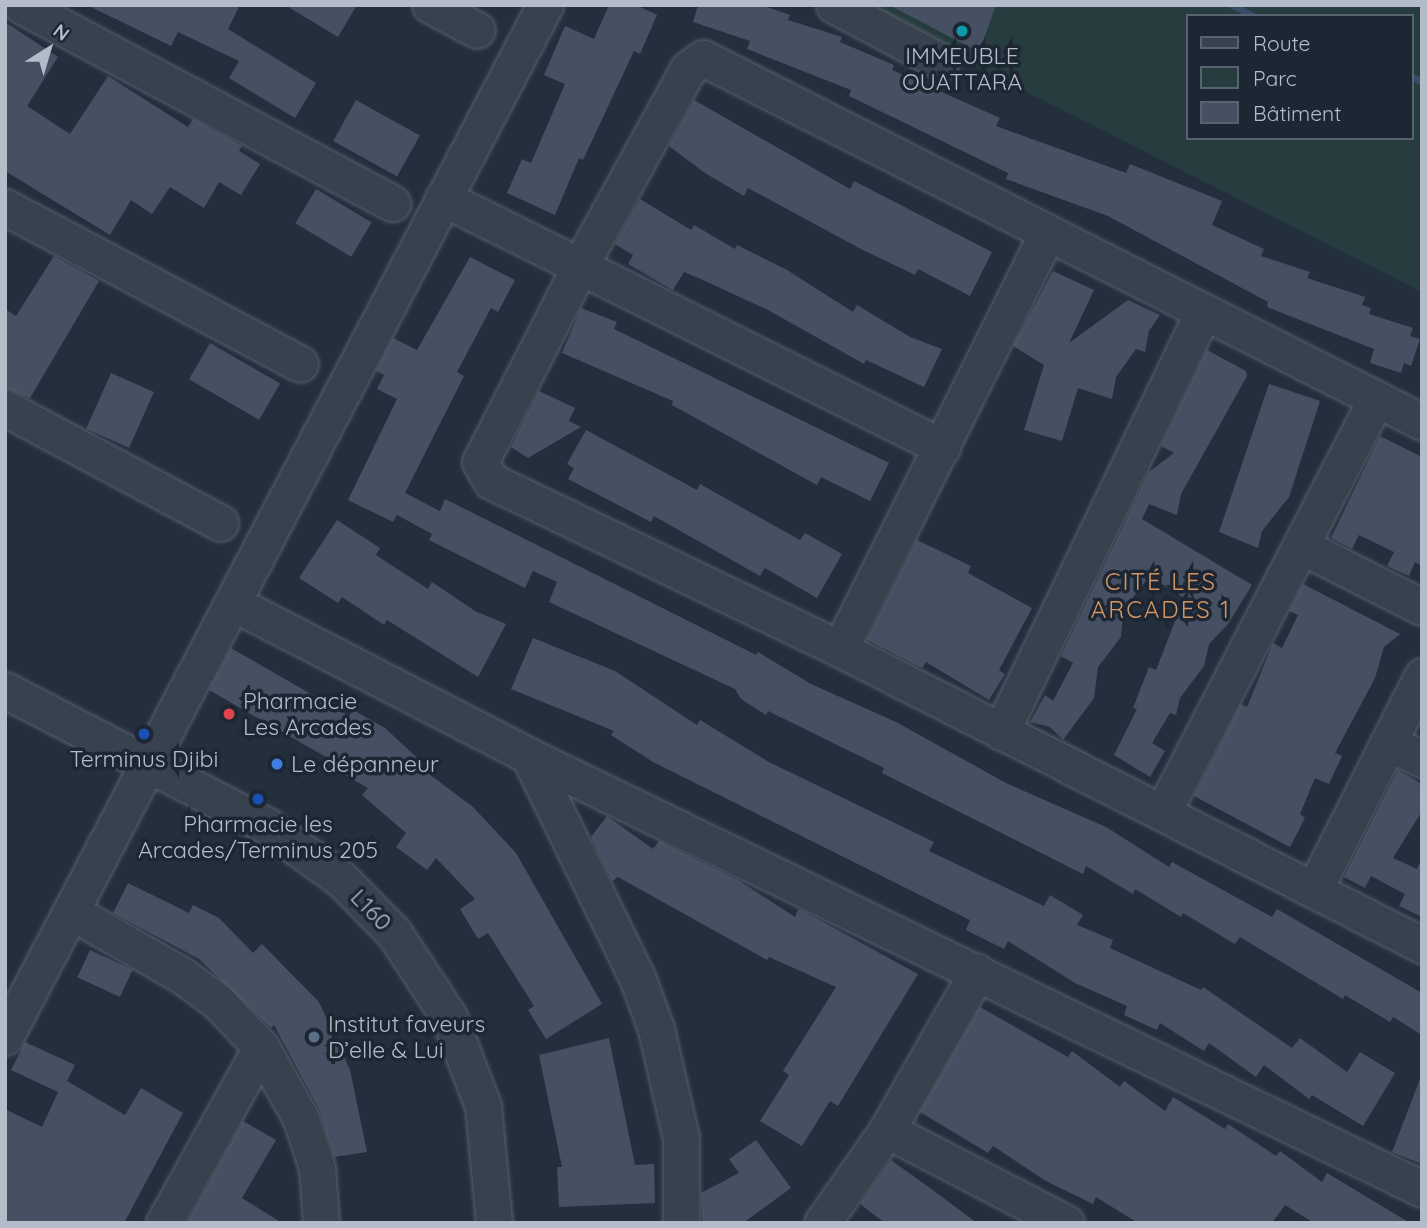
<!DOCTYPE html>
<html>
<head>
<meta charset="utf-8">
<style>
	body { margin:0 }
	#map { position:relative; width:1427px; height:1228px; overflow:hidden; background:#242f3e; font-family:Quicksand,sans-serif }
	div>[style] { position:absolute }
	.green>* { inset:0; background:#263c3f }
	.stream>* { height:7px; margin:-3.5px; padding:0 3.5px; transform-origin:3.5px; border-radius:3.5px; background:#394c67 }
	.building>* { inset:0; background:#455162; transform-origin:0 0 }
	.roads { filter:drop-shadow(0 0 2px #565f6c) drop-shadow(0 0 2px #565f6c) }
	.minor>* { height:35px; margin:-17.5px; padding:0 17.5px; transform-origin:17.5px; border-radius:17.5px; background:#38414e }
	.dots>* { width:19px; height:19px; translate:-50% -50%; box-sizing:border-box; border:4px solid #1d2633; border-radius:50% }
	span { translate:-50% -50%; white-space:nowrap; text-align:center; line-height:1.15; -webkit-text-stroke:7px #1d2633; paint-order:stroke }
	.poi-label { font-size:23px; color:#b4bcc9 }
	.left { translate:0 -50%; text-align:left }
	.street-label { font-size:23px; color:#b4bcc9 }
	.neighbourhood-label { font-size:24px; color:#d59563; letter-spacing:2px }
	.frame { position:absolute; inset:0; border:7px solid #b4bcc9; pointer-events:none }
	.legend { position:absolute; left:1186px; top:14px; width:228px; height:126px; box-sizing:border-box; background:#1d2633; border:2px solid #59626f; margin:0; padding:9px 12px; list-style:none; font-size:21px; color:#b4bcc9 }
	.legend li { display:flex; align-items:center; gap:14px; height:35px }
	.legend b { width:35px; border:2px solid #59626f }
	.north { position:absolute; left:14px; top:14px; width:70px; height:70px; -webkit-text-stroke:5px #1d2633; paint-order:stroke; rotate:37deg; font-size:19px; font-weight:700; line-height:28px; text-align:center; color:#b4bcc9 }
	.north::after { content:''; display:block; margin:auto; width:24px; height:32px; background:#b4bcc9; clip-path:polygon(50% 0,100% 100%,50% 72%,0 100%) }
</style>
</head>
<body>
<div id="map">
	<div class="green">
		<div style="clip-path:polygon(evenodd,855px 5px,1422px 5px,1422px 292px,855px 5px,1187px 16px,1411px 16px,1411px 138px,1187px 138px,1187px 16px)"></div>
	</div>
	<div class="stream">
		<div style="left:1232px;top:5px;width:24px;rotate:28deg"></div>
		<div style="left:1411px;top:76px;width:13px;rotate:29deg"></div>
	</div>
	<div class="building">
		<div style="clip-path:polygon(87px 5px,240px 5px,228px 29px,316px 83px,295px 118px,229px 78px,239px 61px,178px 32px,171px 46px)"></div>
		<div style="clip-path:polygon(285px 5px,357px 5px,338px 37px)"></div>
		<div style="clip-path:polygon(609px 5px,636px 5px,657px 15px,640px 54px,634px 51px,583px 160px,579px 158px,555px 215px,507px 193px,522px 159px,531px 163px,565px 84px,544px 75px,565px 26px,594px 39px)"></div>
		<div style="clip-path:polygon(698px 5px,761px 5px,790px 15px,788px 20px,842px 37px,840px 42px,894px 65px,892px 70px,1000px 118px,996px 126px,1126px 173px,1130px 164px,1222px 201px,1212px 225px,1264px 249px,1261px 256px,1310px 272px,1307px 278px,1365px 297px,1362px 305px,1371px 308px,1369px 314px,1413px 328px,1410px 336px,1420px 339px,1411px 366px,1404px 363px,1401px 373px,1370px 363px,1374px 349px,1267px 307px,1268px 302px,1108px 216px,1006px 179px,1008px 173px,849px 96px,851px 90px,747px 49px,750px 41px,693px 22px)"></div>
		<div style="clip-path:polygon(889px 5px,996px 5px,979px 52px)"></div>
		<div style="clip-path:polygon(5px 22px,58px 57px,27px 106px,70px 134px,108px 76px,188px 127px,193px 119px,242px 146px,239px 151px,260px 164px,241px 195px,219px 182px,204px 208px,170px 187px,152px 214px,131px 200px,110px 235px,5px 171px)"></div>
		<div style="left:356px;top:100px;width:73px;height:47px;rotate:29deg"></div>
		<div style="clip-path:polygon(694px 100px,850px 189px,854px 181px,992px 252px,970px 296px,918px 269px,915px 275px,859px 248px,748px 188px,744px 196px,705px 173px,669px 146px)"></div>
		<div style="left:316px;top:189px;width:65px;height:40px;rotate:31deg"></div>
		<div style="clip-path:polygon(640px 199px,691px 230px,694px 225px,735px 249px,737px 245px,787px 270px,853px 312px,857px 305px,910px 337px,942px 349px,924px 387px,866px 360px,864px 364px,768px 310px,703px 280px,684px 272px,673px 290px,628px 264px,633px 255px,615px 244px)"></div>
		<div style="clip-path:polygon(54px 256px,99px 281px,30px 398px,5px 388px,5px 309px,16px 316px)"></div>
		<div style="clip-path:polygon(470px 257px,515px 280px,498px 312px,491px 308px,457px 372px,464px 376px,405px 493px,440px 511px,445px 499px,756px 655px,758px 652px,811px 684px,896px 722px,1006px 783px,1106px 827px,1169px 867px,1172px 862px,1272px 917px,1277px 909px,1422px 993px,1422px 1035px,1393px 1017px,1390px 1022px,1345px 995px,1343px 999px,1240px 937px,1235px 944px,1183px 913px,1181px 917px,1135px 889px,1133px 894px,1086px 866px,1083px 874px,1069px 867px,882px 773px,884px 768px,768px 711px,766px 715px,741px 699px,735px 689px,549px 602px,557px 582px,533px 571px,525px 588px,429px 540px,432px 534px,397px 515px,393px 522px,348px 500px,397px 399px,377px 389px,384px 375px,376px 371px,393px 338px,417px 350px)"></div>
		<div style="clip-path:polygon(1053px 271px,1094px 290px,1069px 343px,1128px 300px,1160px 315px,1149px 331px,1145px 352px,1136px 349px,1116px 377px,1112px 399px,1078px 388px,1062px 441px,1024px 430px,1044px 365px,1013px 346px)"></div>
		<div style="clip-path:polygon(581px 308px,617px 322px,614px 329px,889px 463px,870px 501px,821px 477px,817px 485px,672px 405px,673px 401px,562px 353px)"></div>
		<div style="left:210px;top:343px;width:81px;height:42px;rotate:30deg"></div>
		<div style="clip-path:polygon(1207px 350px,1246px 371px,1247px 376px,1181px 494px,1177px 515px,1149px 504px,1142px 519px,1252px 585px,1228px 624px,1209px 644px,1204px 666px,1180px 698px,1176px 715px,1170px 713px,1152px 743px,1165px 751px,1150px 777px,1114px 755px,1137px 709px,1133px 708px,1149px 667px,1156px 670px,1184px 598px,1150px 576px,1123px 610px,1121px 637px,1098px 667px,1094px 698px,1063px 740px,1050px 727px,1030px 722px,1045px 695px,1053px 701px,1073px 663px,1061px 656px,1149px 472px,1174px 453px,1161px 446px)"></div>
		<div style="left:111px;top:373px;width:47px;height:61px;rotate:24deg"></div>
		<div style="clip-path:polygon(1269px 384px,1320px 401px,1289px 497px,1262px 531px,1258px 548px,1219px 532px)"></div>
		<div style="clip-path:polygon(539px 391px,575px 408px,569px 421px,581px 427px,528px 458px,511px 447px)"></div>
		<div style="clip-path:polygon(586px 430px,697px 490px,700px 484px,800px 540px,805px 533px,842px 554px,817px 598px,765px 568px,760px 576px,654px 516px,651px 522px,568px 479px,574px 468px,567px 464px)"></div>
		<div style="clip-path:polygon(1380px 436px,1422px 457px,1422px 566px,1415px 562px,1409px 576px,1387px 566px,1394px 552px,1359px 535px,1352px 549px,1331px 538px)"></div>
		<div style="clip-path:polygon(337px 520px,380px 548px,376px 555px,428px 589px,432px 582px,475px 611px,506px 624px,478px 677px,387px 620px,384px 625px,342px 597px,338px 603px,299px 578px)"></div>
		<div style="clip-path:polygon(917px 540px,971px 566px,968px 573px,1032px 608px,999px 670px,1005px 674px,989px 700px,926px 662px,922px 668px,867px 640px)"></div>
		<div style="clip-path:polygon(1303px 584px,1400px 634px,1384px 647px,1375px 678px,1335px 753px,1342px 756px,1329px 784px,1315px 778px,1300px 814px,1305px 818px,1290px 847px,1194px 796px,1241px 704px,1247px 707px,1273px 643px,1282px 648px,1298px 615px,1289px 611px)"></div>
		<div style="clip-path:polygon(533px 638px,615px 671px,697px 725px,700px 720px,769px 762px,934px 842px,929px 851px,1044px 906px,1050px 895px,1083px 915px,1077px 925px,1113px 940px,1110px 948px,1201px 990px,1203px 987px,1292px 1048px,1300px 1038px,1347px 1072px,1360px 1052px,1395px 1073px,1363px 1126px,1312px 1095px,1309px 1099px,1264px 1065px,1256px 1077px,1209px 1043px,1204px 1051px,1160px 1023px,1157px 1030px,1124px 1015px,1127px 1006px,1075px 983px,1008px 941px,1004px 949px,966px 930px,970px 920px,653px 762px,611px 735px,614px 731px,511px 689px)"></div>
		<div style="clip-path:polygon(231px 648px,349px 716px,353px 710px,385px 728px,428px 768px,425px 771px,473px 807px,516px 853px,602px 1004px,546px 1039px,528px 1010px,534px 1006px,488px 933px,478px 939px,460px 909px,475px 899px,436px 858px,427px 870px,396px 847px,406px 833px,362px 795px,368px 788px,323px 762px,326px 757px,209px 690px)"></div>
		<div style="clip-path:polygon(1398px 770px,1422px 784px,1422px 811px,1393px 858px,1417px 869px,1422px 858px,1422px 917px,1399px 906px,1405px 894px,1371px 876px,1365px 888px,1344px 877px)"></div>
		<div style="clip-path:polygon(607px 816px,653px 849px,659px 841px,738px 880px,795px 917px,798px 909px,805px 912px,918px 974px,838px 1106px,830px 1101px,802px 1146px,760px 1121px,789px 1075px,783px 1071px,836px 987px,769px 957px,767px 960px,618px 877px,612px 881px,591px 837px)"></div>
		<div style="clip-path:polygon(128px 883px,189px 913px,193px 905px,219px 918px,253px 953px,262px 944px,319px 1002px,350px 1070px,367px 1152px,334px 1157px,319px 1109px,274px 1025px,271px 1028px,199px 959px,113px 913px)"></div>
		<div style="left:90px;top:950px;width:47px;height:30px;rotate:25deg"></div>
		<div style="clip-path:polygon(980px 1007px,1068px 1057px,1072px 1051px,1120px 1087px,1124px 1081px,1165px 1111px,1173px 1097px,1225px 1129px,1228px 1124px,1276px 1156px,1280px 1151px,1322px 1182px,1327px 1173px,1410px 1223px,1314px 1223px,1285px 1205px,1272px 1223px,1138px 1223px,1096px 1197px,1093px 1204px,1046px 1181px,993px 1146px,988px 1153px,920px 1112px)"></div>
		<div style="clip-path:polygon(609px 1038px,635px 1165px,654px 1164px,655px 1203px,559px 1207px,557px 1167px,562px 1167px,539px 1055px)"></div>
		<div style="clip-path:polygon(25px 1042px,75px 1065px,67px 1081px,125px 1115px,141px 1088px,183px 1113px,124px 1223px,5px 1223px,5px 1109px,42px 1127px,58px 1092px,11px 1070px)"></div>
		<div style="clip-path:polygon(1420px 1079px,1422px 1079px,1422px 1164px,1392px 1152px)"></div>
		<div style="clip-path:polygon(243px 1121px,276px 1140px,242px 1198px,282px 1223px,187px 1223px)"></div>
		<div style="clip-path:polygon(756px 1140px,791px 1188px,743px 1223px,702px 1223px,701px 1193px,739px 1173px,729px 1159px)"></div>
		<div style="clip-path:polygon(891px 1160px,934px 1191px,977px 1223px,885px 1223px,860px 1204px)"></div>
	</div>
	<div class="roads">
		<div class="minor">
			<div style="left:21px;top:5px;width:421px;rotate:28.1deg"></div>
			<div style="left:430px;top:5px;width:53px;rotate:28deg"></div>
			<div style="left:834px;top:5px;width:121px;rotate:28deg"></div>
			<div style="left:443px;top:198px;width:558px;rotate:26.52deg"></div>
			<div style="left:5px;top:207px;width:334px;rotate:28deg"></div>
			<div style="left:5px;top:408px;width:244px;rotate:28.1deg"></div>
			<div style="left:1422px;top:422px;width:806px;rotate:-153.15deg"></div>
			<div style="left:703px;top:58px;width:19px;rotate:144deg"></div>
			<div style="left:688px;top:69px;width:222px;rotate:118.8deg"></div>
			<div style="left:581px;top:264px;width:222px;rotate:117deg"></div>
			<div style="left:480px;top:462px;width:22px;rotate:60deg"></div>
			<div style="left:491px;top:481px;width:387px;rotate:25.7deg"></div>
			<div style="left:840px;top:649px;width:653px;rotate:26.96deg"></div>
			<div style="left:1303px;top:547px;width:133px;rotate:26.8deg"></div>
			<div style="left:233px;top:603px;width:333px;rotate:27.3deg"></div>
			<div style="left:529px;top:756px;width:992px;rotate:25.87deg"></div>
			<div style="left:840px;top:649px;width:465px;rotate:-63.5deg"></div>
			<div style="left:5px;top:690px;width:295px;rotate:27.4deg"></div>
			<div style="left:267px;top:826px;width:91px;rotate:35.6deg"></div>
			<div style="left:341px;top:879px;width:76px;rotate:45.5deg"></div>
			<div style="left:394px;top:933px;width:100px;rotate:56.8deg"></div>
			<div style="left:449px;top:1017px;width:95px;rotate:69.1deg"></div>
			<div style="left:483px;top:1106px;width:118px;rotate:84.6deg"></div>
			<div style="left:1001px;top:732px;width:467px;rotate:-64.3deg"></div>
			<div style="left:1388px;top:743px;width:38px;rotate:25deg"></div>
			<div style="left:529px;top:756px;width:246px;rotate:64deg"></div>
			<div style="left:637px;top:977px;width:55px;rotate:69.9deg"></div>
			<div style="left:656px;top:1029px;width:112px;rotate:77.1deg"></div>
			<div style="left:681px;top:1138px;width:85px;rotate:90deg"></div>
			<div style="left:1163px;top:812px;width:465px;rotate:-62.7deg"></div>
			<div style="left:1314px;top:890px;width:240px;rotate:-63.2deg"></div>
			<div style="left:72px;top:912px;width:128px;rotate:30deg"></div>
			<div style="left:183px;top:976px;width:42px;rotate:36.3deg"></div>
			<div style="left:217px;top:1001px;width:64px;rotate:46.3deg"></div>
			<div style="left:261px;top:1047px;width:82px;rotate:60.9deg"></div>
			<div style="left:301px;top:1119px;width:52px;rotate:71.9deg"></div>
			<div style="left:317px;top:1168px;width:55px;rotate:85.8deg"></div>
			<div style="left:5px;top:1037px;width:1165px;rotate:-62.38deg"></div>
			<div style="left:887px;top:1130px;width:202px;rotate:27.5deg"></div>
			<div style="left:164px;top:1223px;width:201px;rotate:-61.1deg"></div>
			<div style="left:822px;top:1223px;width:113px;rotate:-55deg"></div>
			<div style="left:887px;top:1130px;width:182px;rotate:-60.3deg"></div>
		</div>
	</div>
	<div class="dots">
		<div style="left:962px;top:31px;background:#0f9aa8"></div>
		<div style="left:229px;top:714px;background:#e0444e"></div>
		<div style="left:144px;top:734px;background:#1a4fb4"></div>
		<div style="left:277px;top:764px;background:#3f7fe0"></div>
		<div style="left:258px;top:799px;background:#1a4fb4"></div>
		<div style="left:314px;top:1037px;background:#5c6f8a"></div>
	</div>
	<div class="poi-label">
		<span style="left:962px;top:69px">IMMEUBLE<br>OUATTARA</span>
		<span class="left" style="left:243px;top:714px">Pharmacie<br>Les Arcades</span>
		<span style="left:144px;top:759px">Terminus Djibi</span>
		<span class="left" style="left:291px;top:764px">Le dépanneur</span>
		<span style="left:258px;top:837px">Pharmacie les<br>Arcades/Terminus 205</span>
		<span class="left" style="left:328px;top:1037px">Institut faveurs<br>D’elle &amp; Lui</span>
	</div>
	<div class="street-label">
		<span style="left:371px;top:910px;rotate:46deg">L160</span>
	</div>
	<div class="neighbourhood-label">
		<span style="left:1161px;top:596px">CITÉ LES<br>ARCADES 1</span>
	</div>
	<div class="frame"></div>
	<ul class="legend">
	<li><b style="height:9px;background:#38414e"></b>Route</li>
	<li><b style="height:19px;background:#263c3f"></b>Parc</li>
	<li><b style="height:19px;background:#455162"></b>Bâtiment</li>
	</ul>
	<div class="north">N</div>
</div>
</body>
</html>
